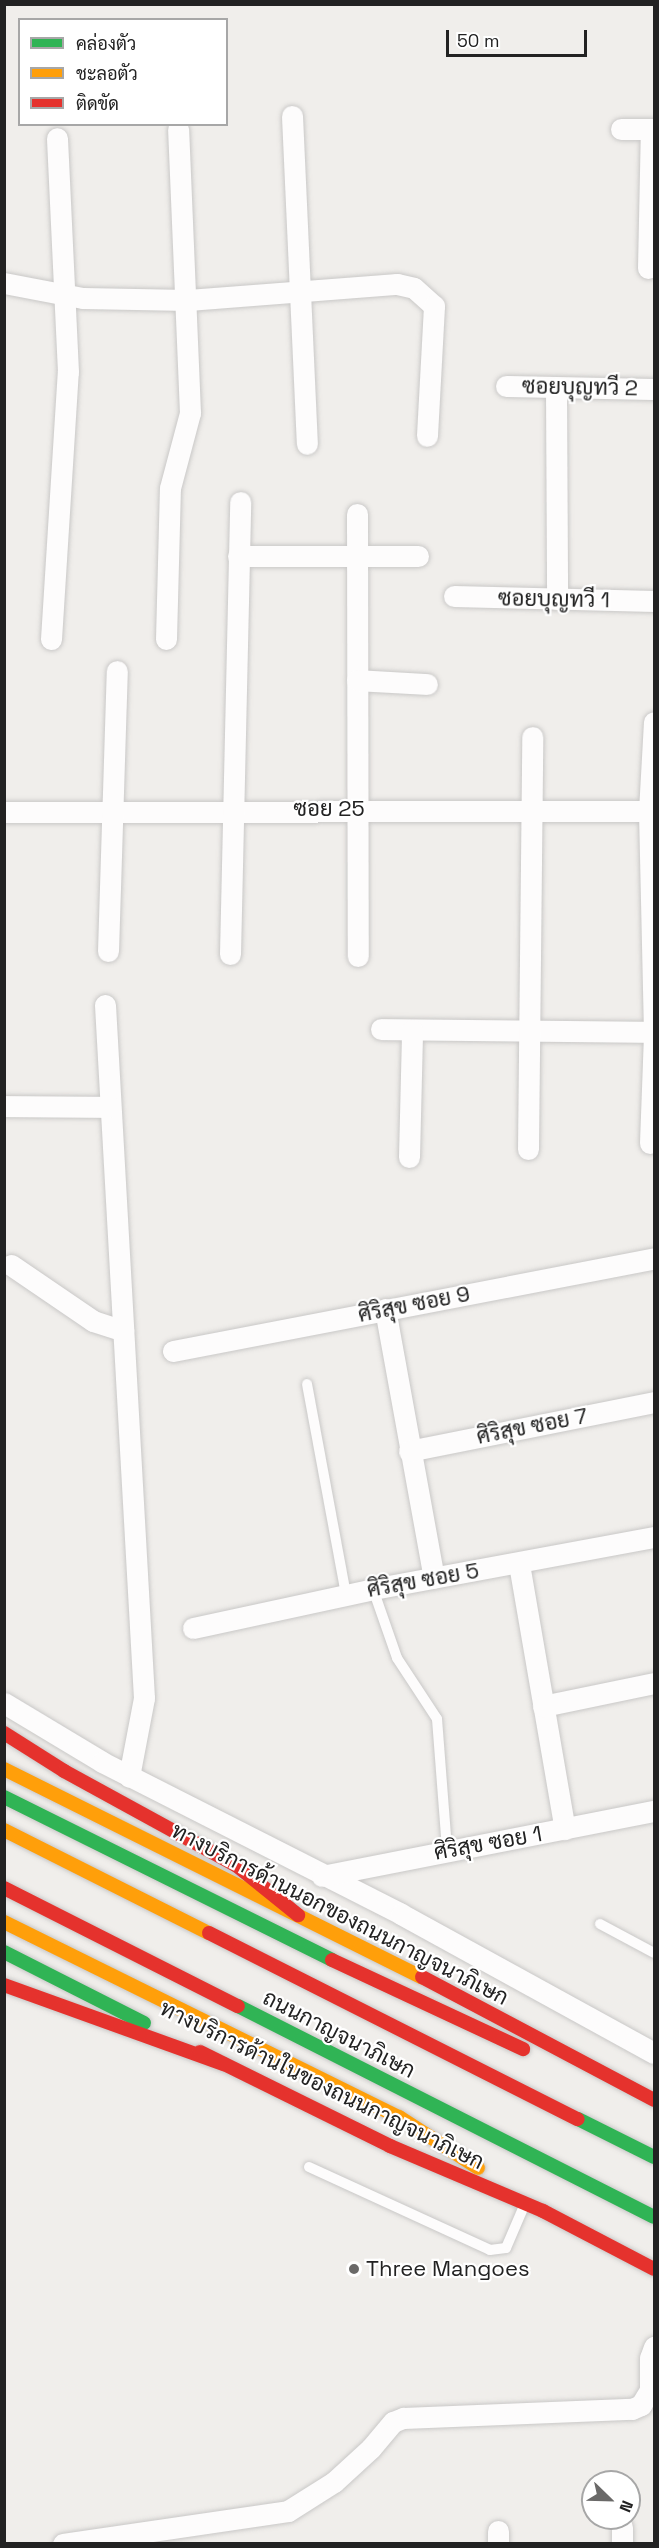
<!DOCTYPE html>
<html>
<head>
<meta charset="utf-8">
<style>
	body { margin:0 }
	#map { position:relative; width:659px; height:2548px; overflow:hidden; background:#f0eeeb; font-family:"Space Grotesk",Sarabun,sans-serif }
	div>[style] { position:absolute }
	.roads { filter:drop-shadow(0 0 2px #c9c8c7) drop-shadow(0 0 2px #c9c8c7) }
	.lane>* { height:10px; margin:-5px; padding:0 5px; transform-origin:5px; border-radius:5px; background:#fdfcfc }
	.street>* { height:21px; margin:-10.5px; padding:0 10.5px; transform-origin:10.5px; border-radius:10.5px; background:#fdfcfc }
	.fast>* { height:14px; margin:-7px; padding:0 7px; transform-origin:7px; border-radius:7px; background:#30b455 }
	.slow>* { height:14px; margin:-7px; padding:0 7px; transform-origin:7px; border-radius:7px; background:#ff9f0a }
	.jam>* { height:14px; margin:-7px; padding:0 7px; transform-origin:7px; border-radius:7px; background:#e5322d }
	.dots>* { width:16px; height:16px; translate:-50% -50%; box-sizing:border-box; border:3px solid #fff; border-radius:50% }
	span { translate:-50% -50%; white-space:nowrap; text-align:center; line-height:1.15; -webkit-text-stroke:4.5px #fff; paint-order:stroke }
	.street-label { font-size:22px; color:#222 }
	.poi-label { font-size:22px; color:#222 }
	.left { translate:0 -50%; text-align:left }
	.frame { position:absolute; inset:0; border:6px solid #222; pointer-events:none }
	.legend { position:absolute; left:18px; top:18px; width:210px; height:108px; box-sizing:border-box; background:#fff; border:2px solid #a7a7a7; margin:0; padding:8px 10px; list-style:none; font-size:18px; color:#222 }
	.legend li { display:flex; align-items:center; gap:12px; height:30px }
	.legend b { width:30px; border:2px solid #a7a7a7 }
	.north { position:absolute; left:581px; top:2470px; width:60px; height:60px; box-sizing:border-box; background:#fff; border:2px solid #a7a7a7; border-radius:50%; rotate:113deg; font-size:16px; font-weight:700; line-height:24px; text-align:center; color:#222 }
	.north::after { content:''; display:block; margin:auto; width:21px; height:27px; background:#6a6968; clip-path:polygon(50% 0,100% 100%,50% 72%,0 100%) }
	.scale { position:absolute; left:446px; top:30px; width:141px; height:27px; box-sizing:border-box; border:3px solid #222; border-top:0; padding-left:8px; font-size:18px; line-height:21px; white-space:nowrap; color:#222; -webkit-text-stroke:4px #fff; paint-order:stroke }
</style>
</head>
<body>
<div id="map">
	<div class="roads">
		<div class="lane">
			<div style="left:307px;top:1384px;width:214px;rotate:79.5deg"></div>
			<div style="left:373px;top:1589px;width:73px;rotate:70.8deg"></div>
			<div style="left:397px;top:1658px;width:73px;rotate:56.7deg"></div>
			<div style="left:437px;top:1719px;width:131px;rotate:85.6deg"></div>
			<div style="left:600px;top:1924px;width:61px;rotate:28.2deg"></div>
			<div style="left:309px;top:2167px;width:199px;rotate:24.6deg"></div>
			<div style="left:490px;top:2250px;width:16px;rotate:-7deg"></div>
			<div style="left:506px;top:2248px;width:46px;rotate:-66.8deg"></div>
		</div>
		<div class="street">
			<div style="left:292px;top:116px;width:328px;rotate:87.4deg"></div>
			<div style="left:621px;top:129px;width:33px"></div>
			<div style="left:648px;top:268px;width:139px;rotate:-88.8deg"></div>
			<div style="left:4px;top:283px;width:80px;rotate:10.8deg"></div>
			<div style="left:83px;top:298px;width:105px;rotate:1.1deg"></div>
			<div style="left:188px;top:300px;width:210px;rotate:-4.4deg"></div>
			<div style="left:397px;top:284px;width:17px;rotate:13deg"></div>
			<div style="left:414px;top:288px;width:27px;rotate:42deg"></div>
			<div style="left:434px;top:306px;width:130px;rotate:93.1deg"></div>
			<div style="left:506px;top:386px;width:148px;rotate:1.2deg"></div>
			<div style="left:556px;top:387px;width:212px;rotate:89.7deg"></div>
			<div style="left:357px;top:514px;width:442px;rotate:89.9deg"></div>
			<div style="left:238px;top:556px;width:180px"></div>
			<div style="left:454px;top:596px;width:200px;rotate:1.4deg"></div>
			<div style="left:51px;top:639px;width:268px;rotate:-86.4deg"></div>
			<div style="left:68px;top:372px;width:234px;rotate:-92.7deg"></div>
			<div style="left:166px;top:639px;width:151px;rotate:-88.5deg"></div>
			<div style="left:170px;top:488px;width:78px;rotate:-75.1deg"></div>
			<div style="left:190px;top:413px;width:284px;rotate:-92.4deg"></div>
			<div style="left:357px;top:680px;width:70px;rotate:3.3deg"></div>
			<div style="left:4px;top:812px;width:650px;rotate:-0.09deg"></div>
			<div style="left:108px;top:951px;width:280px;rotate:-88.2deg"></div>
			<div style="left:230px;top:954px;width:452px;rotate:-88.7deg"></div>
			<div style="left:105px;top:1005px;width:694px;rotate:86.78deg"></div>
			<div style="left:144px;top:1698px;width:80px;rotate:100.8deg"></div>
			<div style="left:381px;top:1029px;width:273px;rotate:0.6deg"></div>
			<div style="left:4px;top:1106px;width:106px;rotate:0.5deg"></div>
			<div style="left:650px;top:1143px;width:111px;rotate:-87.9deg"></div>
			<div style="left:654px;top:1032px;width:221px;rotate:-91.3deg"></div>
			<div style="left:649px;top:811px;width:89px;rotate:-86.8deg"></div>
			<div style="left:528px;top:1149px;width:412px;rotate:-89.4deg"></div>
			<div style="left:409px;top:1157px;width:127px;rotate:-88.6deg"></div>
			<div style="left:11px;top:1265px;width:99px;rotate:34.3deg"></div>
			<div style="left:93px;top:1321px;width:32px;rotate:18deg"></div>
			<div style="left:385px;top:1309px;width:273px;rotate:79.7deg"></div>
			<div style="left:173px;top:1351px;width:490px;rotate:-10.9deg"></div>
			<div style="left:409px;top:1451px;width:250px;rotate:-11.3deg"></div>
			<div style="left:519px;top:1564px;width:269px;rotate:80.2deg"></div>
			<div style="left:193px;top:1628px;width:184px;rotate:-12.2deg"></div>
			<div style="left:373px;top:1589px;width:286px;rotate:-10.5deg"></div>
			<div style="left:4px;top:1703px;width:114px;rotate:31deg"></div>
			<div style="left:102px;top:1762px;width:335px;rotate:26.9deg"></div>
			<div style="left:401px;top:1914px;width:289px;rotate:28.8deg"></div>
			<div style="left:543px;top:1706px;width:113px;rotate:-11.7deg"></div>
			<div style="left:322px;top:1876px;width:338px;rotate:-11.1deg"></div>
			<div style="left:622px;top:2527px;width:17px;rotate:90deg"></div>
			<div style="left:498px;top:2531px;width:13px;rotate:90deg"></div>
			<div style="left:63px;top:2544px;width:227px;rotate:-8.3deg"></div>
			<div style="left:288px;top:2511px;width:54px;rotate:-32.2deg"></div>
			<div style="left:334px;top:2482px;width:50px;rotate:-42.6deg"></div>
			<div style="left:371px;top:2448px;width:34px;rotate:-50deg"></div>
			<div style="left:393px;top:2422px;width:11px;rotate:-22deg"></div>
			<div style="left:403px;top:2418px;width:229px;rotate:-2.3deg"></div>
			<div style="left:632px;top:2409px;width:10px;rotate:-24deg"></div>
			<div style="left:641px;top:2405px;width:17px;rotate:-59deg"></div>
			<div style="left:650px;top:2390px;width:32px;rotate:-90deg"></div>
			<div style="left:650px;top:2358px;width:12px;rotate:-70deg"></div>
		</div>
		<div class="fast">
			<div style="left:4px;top:1797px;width:366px;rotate:26.4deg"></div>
			<div style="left:4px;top:1952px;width:157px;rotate:26.9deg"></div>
			<div style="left:238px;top:2006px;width:466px;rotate:26.9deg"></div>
			<div style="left:578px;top:2119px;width:85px;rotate:26.6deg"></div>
		</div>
		<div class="slow">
			<div style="left:4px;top:1769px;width:467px;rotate:26.5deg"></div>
			<div style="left:4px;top:1830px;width:229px;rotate:26.7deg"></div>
			<div style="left:4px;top:1922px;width:441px;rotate:26.3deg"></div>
			<div style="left:399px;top:2117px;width:94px;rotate:32.8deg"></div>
		</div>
		<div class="jam">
			<div style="left:4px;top:1733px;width:71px;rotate:32.3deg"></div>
			<div style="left:64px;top:1771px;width:196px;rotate:28.7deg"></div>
			<div style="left:236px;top:1865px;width:80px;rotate:38.9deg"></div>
			<div style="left:4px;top:1888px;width:262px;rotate:26.8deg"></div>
			<div style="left:209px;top:1933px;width:413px;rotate:26.8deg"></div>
			<div style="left:332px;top:1960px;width:211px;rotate:25deg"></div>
			<div style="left:422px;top:1977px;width:263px;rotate:27.9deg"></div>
			<div style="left:4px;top:1985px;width:233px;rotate:19.8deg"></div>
			<div style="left:200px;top:2052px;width:212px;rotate:26.3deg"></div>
			<div style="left:390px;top:2146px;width:166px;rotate:23deg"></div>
			<div style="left:543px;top:2211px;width:125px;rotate:27.6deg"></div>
		</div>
	</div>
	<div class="dots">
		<div style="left:354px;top:2269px;background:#6a6968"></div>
	</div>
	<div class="street-label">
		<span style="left:580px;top:387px;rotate:1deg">ซอยบุญทวี 2</span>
		<span style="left:554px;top:599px;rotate:1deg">ซอยบุญทวี 1</span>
		<span style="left:329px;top:809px">ซอย 25</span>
		<span style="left:414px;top:1304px;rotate:-11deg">ศิริสุข ซอย 9</span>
		<span style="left:532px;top:1426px;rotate:-11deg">ศิริสุข ซอย 7</span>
		<span style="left:423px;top:1580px;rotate:-10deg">ศิริสุข ซอย 5</span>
		<span style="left:488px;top:1843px;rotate:-10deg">ศิริสุข ซอย 1</span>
		<span style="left:340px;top:1914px;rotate:27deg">ทางบริการด้านนอกของถนนกาญจนาภิเษก</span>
		<span style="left:339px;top:2034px;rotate:27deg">ถนนกาญจนาภิเษก</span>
		<span style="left:322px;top:2085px;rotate:26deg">ทางบริการด้านในของถนนกาญจนาภิเษก</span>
	</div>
	<div class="poi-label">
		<span class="left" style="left:366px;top:2269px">Three Mangoes</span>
	</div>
	<div class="frame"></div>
	<ul class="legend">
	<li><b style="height:8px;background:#30b455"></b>คล่องตัว</li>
	<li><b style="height:8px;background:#ff9f0a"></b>ชะลอตัว</li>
	<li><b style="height:8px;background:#e5322d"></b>ติดขัด</li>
	</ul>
	<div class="north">N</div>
	<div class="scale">50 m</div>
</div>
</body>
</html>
